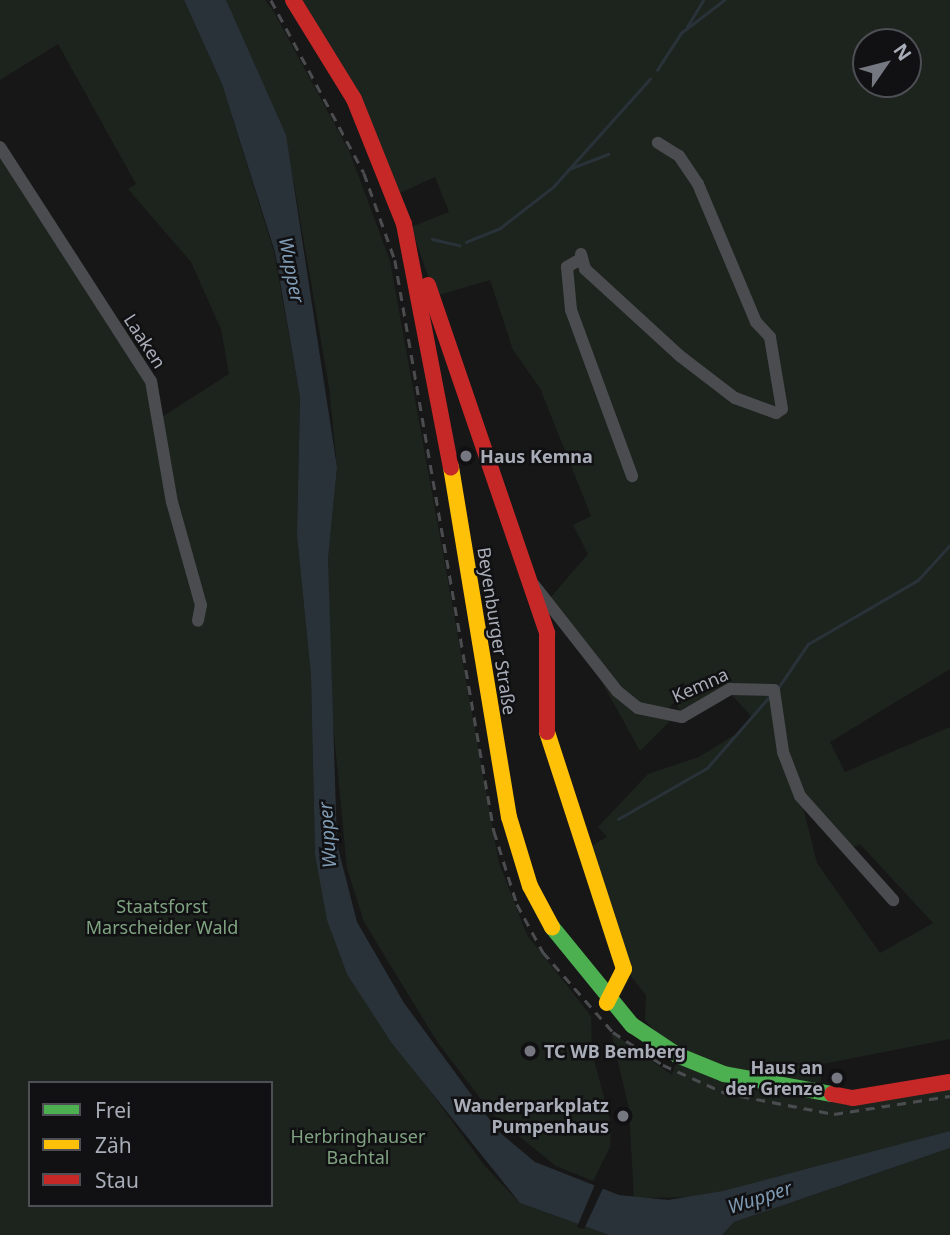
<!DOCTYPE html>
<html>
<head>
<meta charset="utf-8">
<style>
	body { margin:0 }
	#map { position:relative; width:950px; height:1235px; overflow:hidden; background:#171717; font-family:"Noto Sans",sans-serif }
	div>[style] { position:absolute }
	.green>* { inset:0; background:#1d241e }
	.water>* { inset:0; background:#2a3239 }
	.pier>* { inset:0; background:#171717 }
	.stream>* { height:2.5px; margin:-1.25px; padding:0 1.25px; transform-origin:1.25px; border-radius:1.25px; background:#2a3239 }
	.street>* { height:12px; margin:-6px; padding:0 6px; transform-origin:6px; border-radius:6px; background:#4b4c50 }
	.fast>* { height:16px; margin:-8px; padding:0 8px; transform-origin:8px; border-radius:8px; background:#4caf50 }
	.slow>* { height:16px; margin:-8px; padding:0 8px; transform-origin:8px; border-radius:8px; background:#ffc107 }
	.jam>* { height:16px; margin:-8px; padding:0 8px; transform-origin:8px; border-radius:8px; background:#c62828 }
	.rail>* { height:2.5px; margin-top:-1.25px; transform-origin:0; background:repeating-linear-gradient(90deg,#4b4c4f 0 9px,transparent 0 16px) }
	.dots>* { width:19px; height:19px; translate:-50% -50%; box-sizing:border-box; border:4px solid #111113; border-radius:50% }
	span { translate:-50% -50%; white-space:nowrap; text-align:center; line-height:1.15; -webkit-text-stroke:5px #111113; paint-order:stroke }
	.street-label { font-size:18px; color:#a8adb8 }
	.poi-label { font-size:18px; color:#a8adb8; font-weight:700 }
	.left { translate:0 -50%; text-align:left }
	.right { translate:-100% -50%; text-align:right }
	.park-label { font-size:18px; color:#7fa381 }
	.water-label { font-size:19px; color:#7f9bb3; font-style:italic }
	.legend { position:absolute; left:28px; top:1081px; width:245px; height:126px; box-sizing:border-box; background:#111113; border:2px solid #4d4f55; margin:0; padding:9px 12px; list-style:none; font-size:21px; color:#a8adb8 }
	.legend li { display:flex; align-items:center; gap:14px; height:35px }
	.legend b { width:35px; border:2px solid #4d4f55 }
	.north { position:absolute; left:852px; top:28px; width:70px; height:70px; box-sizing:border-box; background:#111113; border:2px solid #4d4f55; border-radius:50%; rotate:55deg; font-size:19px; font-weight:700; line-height:28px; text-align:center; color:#a8adb8 }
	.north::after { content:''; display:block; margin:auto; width:24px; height:32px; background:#757880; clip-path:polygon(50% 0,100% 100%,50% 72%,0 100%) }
</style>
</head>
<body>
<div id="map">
	<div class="green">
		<div style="clip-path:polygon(evenodd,0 0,184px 0,222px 84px,274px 252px,300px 397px,297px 535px,311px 676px,315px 854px,367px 1005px,484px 1165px,520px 1203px,609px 1235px,0 1235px,0 148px,130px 347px,160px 418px,229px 374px,221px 329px,191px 262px,128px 189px,136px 184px,58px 44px,0 80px,0 0,30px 1083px,271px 1083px,271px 1205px,30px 1205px,30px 1083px)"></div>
		<div style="clip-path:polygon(226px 0,265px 0,274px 12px,350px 153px,390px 261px,499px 863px,527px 935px,591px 1016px,592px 1052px,611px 1124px,610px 1147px,593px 1181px,556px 1166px,493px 1115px,438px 1043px,364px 922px,347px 868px,329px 682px,328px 559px,337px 467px,329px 387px,293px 178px)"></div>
		<div style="clip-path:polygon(evenodd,300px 0,950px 0,950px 669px,830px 742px,845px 772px,950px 727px,950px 1039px,823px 1064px,820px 1088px,858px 1091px,950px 1075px,950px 1131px,783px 1180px,695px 1197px,634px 1198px,629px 1109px,611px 1032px,672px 1075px,679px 1055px,645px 1020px,646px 995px,626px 970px,591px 846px,607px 837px,598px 827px,648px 774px,699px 757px,744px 729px,752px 717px,730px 693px,772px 685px,727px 688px,681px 713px,675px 702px,665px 712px,652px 712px,619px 688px,551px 597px,588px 554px,573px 525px,591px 516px,540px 388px,513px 350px,490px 280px,435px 296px,411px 227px,449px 212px,435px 177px,400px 193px,300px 0,866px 42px,908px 42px,908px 84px,866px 84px,866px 42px,300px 0,801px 799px,846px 851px,860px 844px,933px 923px,880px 953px,817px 863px,801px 799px)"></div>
		<div style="clip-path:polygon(593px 666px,654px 716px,670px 721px,640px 751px)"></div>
		<div style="clip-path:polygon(950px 1148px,950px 1235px,722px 1235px,734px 1222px)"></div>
	</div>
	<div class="water">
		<div style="clip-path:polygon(184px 0,226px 0,286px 135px,337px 467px,328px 559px,337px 844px,357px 922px,404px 1003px,498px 1131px,535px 1162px,619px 1195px,668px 1200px,723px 1191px,950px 1131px,950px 1148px,734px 1222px,722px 1235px,609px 1235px,520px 1203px,391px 1042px,347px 974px,327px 920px,315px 854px,311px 676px,297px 535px,300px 397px,275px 252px,222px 84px)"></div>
	</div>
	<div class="pier">
		<div style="clip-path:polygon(596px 1182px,604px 1186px,584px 1229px,577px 1227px)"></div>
	</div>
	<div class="stream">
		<div style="left:687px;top:27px;width:31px;rotate:-59deg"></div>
		<div style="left:657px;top:70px;width:44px;rotate:-57deg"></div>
		<div style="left:681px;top:33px;width:54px;rotate:-37.5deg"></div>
		<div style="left:569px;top:169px;width:42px;rotate:-21deg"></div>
		<div style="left:432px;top:239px;width:28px;rotate:13deg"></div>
		<div style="left:466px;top:242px;width:37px;rotate:-22deg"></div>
		<div style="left:500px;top:228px;width:67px;rotate:-37.7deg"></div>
		<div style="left:553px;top:187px;width:145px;rotate:-48.1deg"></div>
		<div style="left:778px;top:688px;width:53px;rotate:-55.7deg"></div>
		<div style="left:808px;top:644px;width:127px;rotate:-30.2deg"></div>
		<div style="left:918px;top:580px;width:47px;rotate:-47.6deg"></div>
		<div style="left:618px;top:819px;width:103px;rotate:-29.8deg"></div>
		<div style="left:707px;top:768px;width:96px;rotate:-48.8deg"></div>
	</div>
	<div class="street">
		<div style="left:0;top:147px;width:278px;rotate:57.2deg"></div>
		<div style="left:151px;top:381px;width:123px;rotate:80.2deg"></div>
		<div style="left:172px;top:502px;width:107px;rotate:74.3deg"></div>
		<div style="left:201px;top:605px;width:16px;rotate:101deg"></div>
		<div style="left:581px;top:254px;width:16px;rotate:75deg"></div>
		<div style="left:585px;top:269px;width:129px;rotate:42.5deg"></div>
		<div style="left:680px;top:356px;width:69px;rotate:37.4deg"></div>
		<div style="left:735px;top:398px;width:44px;rotate:20.1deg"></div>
		<div style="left:776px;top:413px;width:7px;rotate:-34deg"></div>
		<div style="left:782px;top:409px;width:73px;rotate:-99.5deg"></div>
		<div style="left:770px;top:337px;width:21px;rotate:-133deg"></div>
		<div style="left:756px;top:322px;width:150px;rotate:-112.8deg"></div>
		<div style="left:698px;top:184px;width:34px;rotate:-124deg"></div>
		<div style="left:679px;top:156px;width:25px;rotate:-148deg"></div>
		<div style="left:579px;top:260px;width:14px;rotate:150deg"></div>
		<div style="left:567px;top:267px;width:43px;rotate:84.7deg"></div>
		<div style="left:571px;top:310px;width:177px;rotate:69.8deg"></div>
		<div style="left:534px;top:585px;width:135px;rotate:51.9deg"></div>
		<div style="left:617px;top:691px;width:27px;rotate:39deg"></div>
		<div style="left:638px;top:708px;width:45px;rotate:11.6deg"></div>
		<div style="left:682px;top:717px;width:56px;rotate:-30.3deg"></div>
		<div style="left:730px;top:689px;width:44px;rotate:1.3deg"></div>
		<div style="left:774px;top:690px;width:63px;rotate:81.7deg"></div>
		<div style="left:783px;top:752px;width:47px;rotate:68.9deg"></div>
		<div style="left:800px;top:796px;width:140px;rotate:48.2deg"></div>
	</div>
	<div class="fast">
		<div style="left:552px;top:927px;width:127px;rotate:50.8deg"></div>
		<div style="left:632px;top:1025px;width:54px;rotate:33.7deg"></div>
		<div style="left:677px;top:1055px;width:51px;rotate:22deg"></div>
		<div style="left:724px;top:1074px;width:110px;rotate:10.5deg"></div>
	</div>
	<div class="slow">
		<div style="left:451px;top:467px;width:355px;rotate:80.6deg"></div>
		<div style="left:509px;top:817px;width:72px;rotate:73.1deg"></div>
		<div style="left:530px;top:886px;width:47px;rotate:61.8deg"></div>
		<div style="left:547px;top:732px;width:249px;rotate:72deg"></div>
		<div style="left:624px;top:969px;width:38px;rotate:117deg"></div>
	</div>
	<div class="jam">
		<div style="left:293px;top:0;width:116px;rotate:58.4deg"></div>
		<div style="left:354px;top:99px;width:135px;rotate:68.2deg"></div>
		<div style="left:404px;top:224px;width:248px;rotate:79.1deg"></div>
		<div style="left:428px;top:285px;width:368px;rotate:71.1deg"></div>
		<div style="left:547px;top:633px;width:99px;rotate:90deg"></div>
		<div style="left:832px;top:1094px;width:21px;rotate:11deg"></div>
		<div style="left:853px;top:1098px;width:98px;rotate:-9.4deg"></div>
	</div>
	<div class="rail">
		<div style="left:271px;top:0;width:196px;rotate:61.7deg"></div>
		<div style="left:364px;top:173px;width:92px;rotate:70.4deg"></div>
		<div style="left:395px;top:260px;width:580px;rotate:80.16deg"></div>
		<div style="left:494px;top:831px;width:77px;rotate:72.5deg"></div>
		<div style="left:517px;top:904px;width:55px;rotate:61.6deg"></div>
		<div style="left:543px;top:952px;width:106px;rotate:48.8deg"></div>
		<div style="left:613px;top:1032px;width:60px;rotate:33.4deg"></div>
		<div style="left:663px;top:1065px;width:68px;rotate:24.3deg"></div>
		<div style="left:725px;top:1093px;width:111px;rotate:10.9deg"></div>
		<div style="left:834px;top:1114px;width:117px;rotate:-8.8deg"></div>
	</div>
	<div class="dots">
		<div style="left:466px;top:456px;background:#757880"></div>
		<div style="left:530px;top:1051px;background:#757880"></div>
		<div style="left:837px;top:1078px;background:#757880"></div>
		<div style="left:623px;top:1116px;background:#757880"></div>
	</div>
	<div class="street-label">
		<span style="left:145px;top:341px;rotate:57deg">Laaken</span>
		<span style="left:497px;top:631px;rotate:81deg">Beyenburger Straße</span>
		<span style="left:700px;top:685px;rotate:-24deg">Kemna</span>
	</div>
	<div class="poi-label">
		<span class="left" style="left:480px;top:456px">Haus Kemna</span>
		<span class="left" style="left:544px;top:1051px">TC WB Bemberg</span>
		<span class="right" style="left:823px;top:1078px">Haus an<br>der Grenze</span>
		<span class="right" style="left:609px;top:1116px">Wanderparkplatz<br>Pumpenhaus</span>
	</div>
	<div class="park-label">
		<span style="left:162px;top:917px">Staatsforst<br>Marscheider Wald</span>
		<span style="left:358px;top:1147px">Herbringhauser<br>Bachtal</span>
	</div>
	<div class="water-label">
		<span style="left:291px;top:270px;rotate:79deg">Wupper</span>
		<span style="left:328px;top:835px;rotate:-94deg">Wupper</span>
		<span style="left:760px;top:1198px;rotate:-18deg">Wupper</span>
	</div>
	<ul class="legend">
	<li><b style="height:9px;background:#4caf50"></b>Frei</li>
	<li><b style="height:9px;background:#ffc107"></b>Zäh</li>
	<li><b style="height:9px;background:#c62828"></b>Stau</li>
	</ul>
	<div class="north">N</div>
</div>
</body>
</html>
